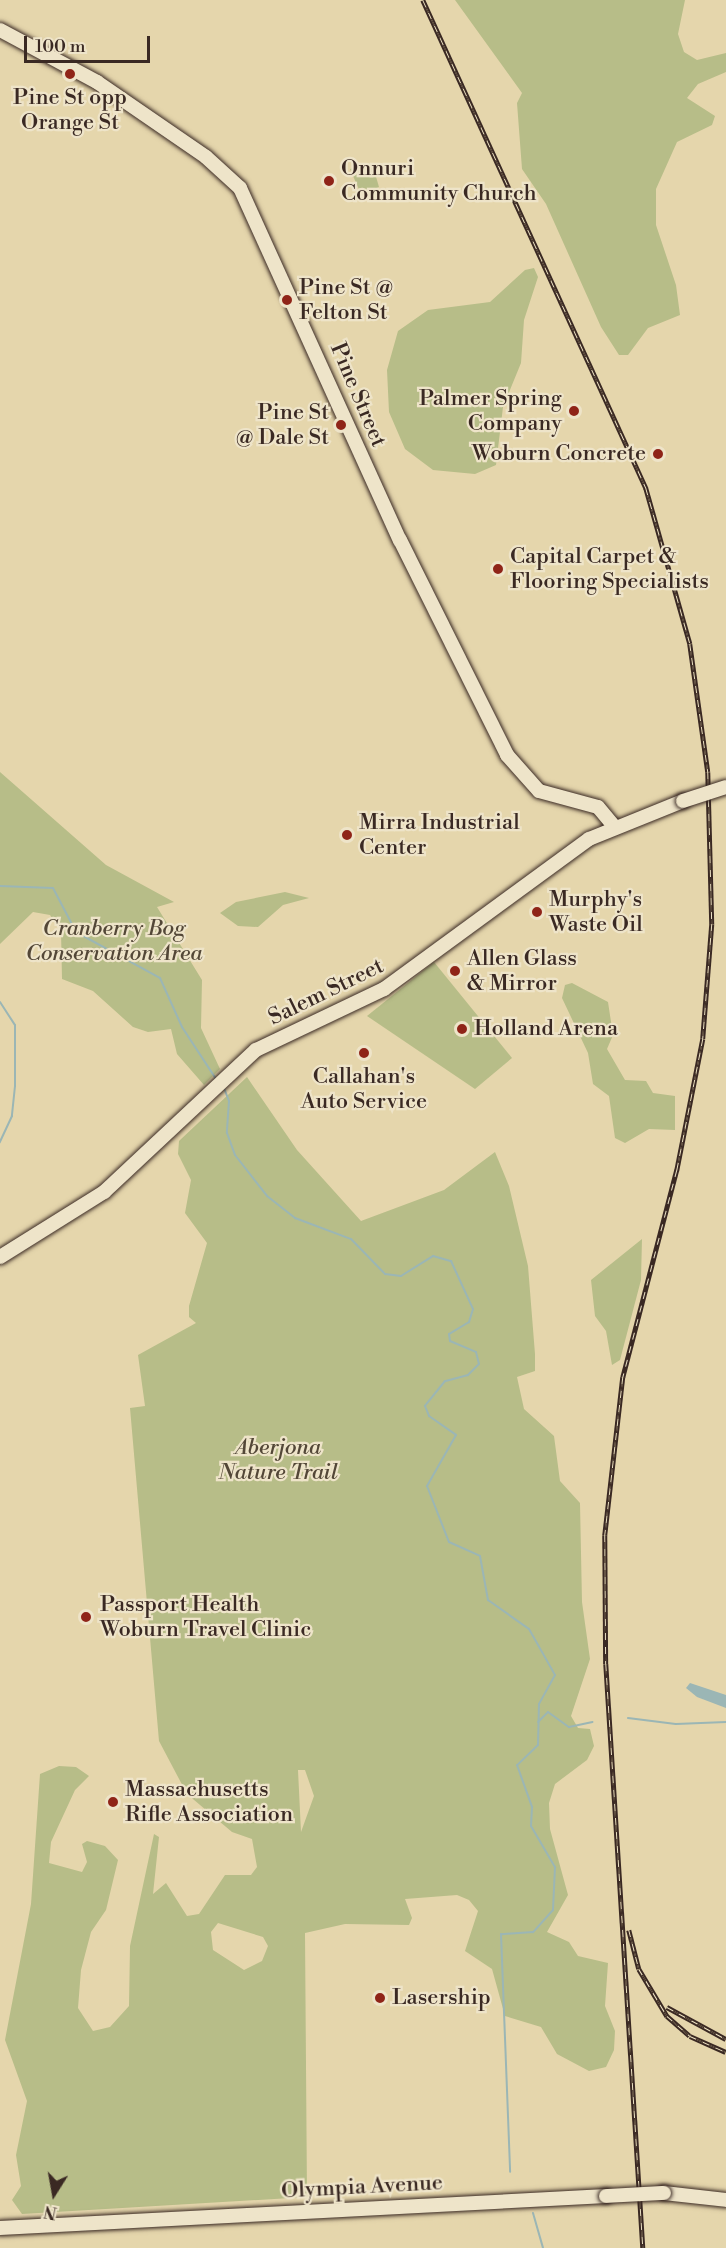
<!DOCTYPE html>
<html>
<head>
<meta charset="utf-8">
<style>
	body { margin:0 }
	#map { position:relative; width:726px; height:2248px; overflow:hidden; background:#e5d6ac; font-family:"Libre Bodoni",serif }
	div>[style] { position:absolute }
	.green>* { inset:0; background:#b7bd88 }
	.water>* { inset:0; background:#9bb6b5 }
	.stream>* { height:2px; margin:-1px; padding:0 1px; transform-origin:1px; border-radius:1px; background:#9bb6b5 }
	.roads { filter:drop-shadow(0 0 2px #3a2923) drop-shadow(0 0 2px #3a2923) }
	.secondary>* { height:14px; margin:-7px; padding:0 7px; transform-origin:7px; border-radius:7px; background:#eee4c9 }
	.rail>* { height:4.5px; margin-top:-2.25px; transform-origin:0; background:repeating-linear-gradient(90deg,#eee4c9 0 7px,#3a2923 0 14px); box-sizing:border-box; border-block:2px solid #3a2923 }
	.bridges { filter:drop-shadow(0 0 2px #3a2923) drop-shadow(0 0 2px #3a2923) }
	.secondary-bridge>* { height:14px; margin:-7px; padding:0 7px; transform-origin:7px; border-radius:7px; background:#eee4c9 }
	.dots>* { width:16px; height:16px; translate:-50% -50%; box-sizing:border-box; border:3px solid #eee4c9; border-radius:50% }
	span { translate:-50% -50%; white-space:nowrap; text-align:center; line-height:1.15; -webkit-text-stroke:4.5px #eee4c9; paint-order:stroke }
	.poi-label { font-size:22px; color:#3a2923 }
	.left { translate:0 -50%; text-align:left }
	.right { translate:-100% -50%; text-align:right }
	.street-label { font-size:22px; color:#3a2923 }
	.park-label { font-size:22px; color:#534737; font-style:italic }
	.north { position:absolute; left:24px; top:2164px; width:60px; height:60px; -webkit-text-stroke:4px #eee4c9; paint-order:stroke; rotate:191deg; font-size:16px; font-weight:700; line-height:24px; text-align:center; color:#3a2923 }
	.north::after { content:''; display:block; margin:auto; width:21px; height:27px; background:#3a2923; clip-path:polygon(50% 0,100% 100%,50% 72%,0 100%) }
	.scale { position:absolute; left:24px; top:36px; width:126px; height:27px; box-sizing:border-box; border:3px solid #3a2923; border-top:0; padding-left:8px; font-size:18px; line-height:21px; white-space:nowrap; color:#3a2923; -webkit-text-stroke:4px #eee4c9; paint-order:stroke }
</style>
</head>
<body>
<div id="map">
	<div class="green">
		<div style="clip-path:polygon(455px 0,685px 0,678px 34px,684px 52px,697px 60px,726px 53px,726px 72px,698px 84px,687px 98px,715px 116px,712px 125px,677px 142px,656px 189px,656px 225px,676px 285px,680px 315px,648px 328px,628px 355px,619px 355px,601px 327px,546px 204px,522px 169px,517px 103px,522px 93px)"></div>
		<div style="clip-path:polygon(372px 163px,379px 187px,361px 194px,350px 169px)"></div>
		<div style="clip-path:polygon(525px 270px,534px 268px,538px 277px,524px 320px,521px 363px,503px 407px,496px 465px,475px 474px,433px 470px,405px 449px,389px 412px,387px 370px,398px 331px,428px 310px,490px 302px)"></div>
		<div style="clip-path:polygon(0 772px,106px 865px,174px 902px,157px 907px,202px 980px,201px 1028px,220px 1069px,204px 1085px,177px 1054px,171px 1029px,148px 1032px,133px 1027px,93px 991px,62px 979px,61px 931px,50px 915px,33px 912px,0 944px)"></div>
		<div style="clip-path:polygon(285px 892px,309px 898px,283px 905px,258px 927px,238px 926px,220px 913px,236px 902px)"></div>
		<div style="clip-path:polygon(434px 962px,512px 1058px,475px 1089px,367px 1016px)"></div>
		<div style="clip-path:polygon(572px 983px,608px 1002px,613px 1035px,607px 1049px,625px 1080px,646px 1081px,653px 1093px,675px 1096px,675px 1130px,649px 1129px,625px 1143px,615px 1138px,609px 1096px,593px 1084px,588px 1053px,562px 998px,565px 985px)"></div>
		<div style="clip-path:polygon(evenodd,247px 1077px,297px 1150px,361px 1221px,444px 1190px,495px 1152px,509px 1186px,528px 1266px,535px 1354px,535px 1371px,517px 1377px,524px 1409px,554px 1436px,560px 1481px,580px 1503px,582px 1602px,590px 1659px,571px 1716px,578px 1728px,590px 1729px,594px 1746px,587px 1760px,555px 1784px,549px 1803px,550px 1829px,568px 1895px,547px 1932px,569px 1942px,578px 1956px,608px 1963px,605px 2006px,615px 2031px,614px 2050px,606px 2067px,589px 2071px,557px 2054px,541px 2027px,505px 2016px,492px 1969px,465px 1951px,478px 1911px,469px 1900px,457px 1895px,405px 1899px,412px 1918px,409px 1925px,345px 1924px,305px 1933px,307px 2197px,22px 2214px,12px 2200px,21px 2186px,16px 2155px,27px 2101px,5px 2040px,31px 1904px,40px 1774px,59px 1766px,76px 1767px,89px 1776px,75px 1790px,51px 1842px,49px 1863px,82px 1872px,87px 1862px,82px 1844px,87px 1841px,105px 1846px,118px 1860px,106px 1910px,91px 1932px,81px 1970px,78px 2008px,93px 2031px,110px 2027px,129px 2006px,130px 1946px,154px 1834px,159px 1837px,153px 1894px,166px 1883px,187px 1916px,199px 1914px,225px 1875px,251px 1875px,257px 1867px,252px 1839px,232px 1832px,187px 1794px,159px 1741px,130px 1408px,145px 1406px,138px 1355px,196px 1323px,189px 1317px,189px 1306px,207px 1243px,185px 1213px,191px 1180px,178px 1154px,179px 1141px,247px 1077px,298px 1770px,305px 1770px,314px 1796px,301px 1832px,298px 1770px,247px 1077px,218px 1923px,263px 1937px,268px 1946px,262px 1961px,244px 1970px,213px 1950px,211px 1932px,218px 1923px)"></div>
		<div style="clip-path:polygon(642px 1239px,641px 1280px,620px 1360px,612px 1365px,606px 1331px,595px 1316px,591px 1280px)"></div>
	</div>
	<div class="water">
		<div style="clip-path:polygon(690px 1683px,726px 1695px,726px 1708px,697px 1697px,686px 1688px)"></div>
	</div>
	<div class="stream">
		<div style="left:0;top:886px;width:53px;rotate:2.2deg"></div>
		<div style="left:53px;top:888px;width:50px;rotate:62.4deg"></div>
		<div style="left:76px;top:932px;width:96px;rotate:28.7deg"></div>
		<div style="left:160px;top:978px;width:54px;rotate:65.8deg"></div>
		<div style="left:182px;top:1027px;width:62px;rotate:56.8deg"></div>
		<div style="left:0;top:1002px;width:27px;rotate:57deg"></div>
		<div style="left:15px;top:1025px;width:61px;rotate:90deg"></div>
		<div style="left:15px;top:1086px;width:30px;rotate:96deg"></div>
		<div style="left:12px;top:1116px;width:29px;rotate:115deg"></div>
		<div style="left:224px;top:1088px;width:14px;rotate:69deg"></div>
		<div style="left:229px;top:1101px;width:32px;rotate:94deg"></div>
		<div style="left:227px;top:1133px;width:23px;rotate:70deg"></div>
		<div style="left:235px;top:1155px;width:52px;rotate:52deg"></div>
		<div style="left:267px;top:1196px;width:36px;rotate:38deg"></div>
		<div style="left:295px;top:1218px;width:60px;rotate:20.6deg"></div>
		<div style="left:351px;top:1239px;width:49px;rotate:45.8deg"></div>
		<div style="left:385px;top:1274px;width:16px;rotate:7deg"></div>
		<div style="left:401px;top:1276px;width:38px;rotate:-32deg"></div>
		<div style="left:433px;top:1256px;width:19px;rotate:16deg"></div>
		<div style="left:451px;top:1261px;width:53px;rotate:65.4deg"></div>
		<div style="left:473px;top:1309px;width:14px;rotate:107deg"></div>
		<div style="left:469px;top:1322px;width:23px;rotate:149deg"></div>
		<div style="left:449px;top:1334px;width:7px;rotate:82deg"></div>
		<div style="left:450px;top:1341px;width:28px;rotate:23deg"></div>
		<div style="left:476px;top:1352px;width:12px;rotate:76deg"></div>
		<div style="left:479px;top:1364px;width:16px;rotate:135deg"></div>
		<div style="left:468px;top:1375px;width:24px;rotate:165deg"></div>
		<div style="left:445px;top:1381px;width:32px;rotate:129deg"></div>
		<div style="left:425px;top:1406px;width:11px;rotate:68deg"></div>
		<div style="left:429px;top:1416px;width:33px;rotate:35deg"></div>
		<div style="left:456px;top:1435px;width:59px;rotate:119.6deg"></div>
		<div style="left:427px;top:1486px;width:60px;rotate:68.6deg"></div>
		<div style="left:449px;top:1542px;width:34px;rotate:24deg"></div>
		<div style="left:480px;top:1556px;width:45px;rotate:79.7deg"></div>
		<div style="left:488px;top:1600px;width:50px;rotate:35.3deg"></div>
		<div style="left:529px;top:1629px;width:53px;rotate:60.5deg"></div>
		<div style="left:555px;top:1675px;width:33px;rotate:119deg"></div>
		<div style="left:539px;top:1704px;width:41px;rotate:91.4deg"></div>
		<div style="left:538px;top:1745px;width:29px;rotate:136deg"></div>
		<div style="left:517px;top:1765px;width:45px;rotate:70.3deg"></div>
		<div style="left:532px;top:1807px;width:19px;rotate:93deg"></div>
		<div style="left:531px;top:1826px;width:48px;rotate:59.7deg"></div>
		<div style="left:555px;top:1867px;width:43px;rotate:92.7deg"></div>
		<div style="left:553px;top:1910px;width:30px;rotate:132deg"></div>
		<div style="left:533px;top:1932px;width:32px;rotate:176deg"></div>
		<div style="left:501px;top:1934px;width:238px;rotate:87.8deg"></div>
		<div style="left:628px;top:1718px;width:48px;rotate:7.1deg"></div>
		<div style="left:676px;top:1724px;width:50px;rotate:-2.3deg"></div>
		<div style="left:538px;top:1722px;width:14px;rotate:-45deg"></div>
		<div style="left:548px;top:1712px;width:26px;rotate:36deg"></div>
		<div style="left:569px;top:1727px;width:24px;rotate:-12deg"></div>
		<div style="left:533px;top:2213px;width:36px;rotate:74deg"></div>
	</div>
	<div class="roads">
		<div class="secondary">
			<div style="left:0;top:30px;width:110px;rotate:28.2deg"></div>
			<div style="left:97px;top:82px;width:132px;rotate:34.5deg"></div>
			<div style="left:206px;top:157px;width:46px;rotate:42.4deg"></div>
			<div style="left:240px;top:188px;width:387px;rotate:65.6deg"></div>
			<div style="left:400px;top:540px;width:240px;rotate:63.5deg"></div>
			<div style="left:507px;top:755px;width:48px;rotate:48.4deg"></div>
			<div style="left:539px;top:791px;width:61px;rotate:15.2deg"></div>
			<div style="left:598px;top:807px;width:25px;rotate:50deg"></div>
			<div style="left:0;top:1257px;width:123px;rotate:-32deg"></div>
			<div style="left:104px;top:1192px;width:208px;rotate:-43.1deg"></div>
			<div style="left:256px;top:1050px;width:142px;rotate:-25.5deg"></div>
			<div style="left:384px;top:989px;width:254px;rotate:-36.2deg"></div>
			<div style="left:589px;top:839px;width:101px;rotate:-22deg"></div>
			<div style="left:664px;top:2193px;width:62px;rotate:6.4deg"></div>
			<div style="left:0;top:2228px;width:607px;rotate:-3.02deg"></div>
		</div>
	</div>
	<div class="rail">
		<div style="left:423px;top:0;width:537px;rotate:65.44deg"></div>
		<div style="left:646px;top:488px;width:162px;rotate:74.2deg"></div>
		<div style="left:690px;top:644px;width:129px;rotate:82deg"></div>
		<div style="left:708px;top:772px;width:152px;rotate:88.5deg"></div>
		<div style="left:712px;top:924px;width:115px;rotate:94.5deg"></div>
		<div style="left:703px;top:1039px;width:134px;rotate:101.2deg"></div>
		<div style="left:677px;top:1170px;width:214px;rotate:104.6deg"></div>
		<div style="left:623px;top:1377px;width:159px;rotate:96.5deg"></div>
		<div style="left:605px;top:1535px;width:129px;rotate:89.6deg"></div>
		<div style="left:606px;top:1664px;width:585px;rotate:86.37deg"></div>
		<div style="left:629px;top:1930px;width:40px;rotate:75.6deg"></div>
		<div style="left:639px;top:1969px;width:55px;rotate:59.2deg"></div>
		<div style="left:667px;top:2016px;width:30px;rotate:41deg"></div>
		<div style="left:690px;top:2036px;width:39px;rotate:24deg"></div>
		<div style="left:667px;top:2007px;width:67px;rotate:28.5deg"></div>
	</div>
	<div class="bridges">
		<div class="secondary-bridge">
			<div style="left:683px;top:801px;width:45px;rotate:-18deg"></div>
			<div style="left:606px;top:2196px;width:58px;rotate:-3deg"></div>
		</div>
	</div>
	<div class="dots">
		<div style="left:70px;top:74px;background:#8f2418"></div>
		<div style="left:329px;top:181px;background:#8f2418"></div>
		<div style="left:287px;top:300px;background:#8f2418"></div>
		<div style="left:574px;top:411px;background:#8f2418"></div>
		<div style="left:341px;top:425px;background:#8f2418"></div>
		<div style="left:658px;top:454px;background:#8f2418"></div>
		<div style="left:498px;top:569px;background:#8f2418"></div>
		<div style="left:347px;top:835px;background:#8f2418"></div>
		<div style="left:537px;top:912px;background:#8f2418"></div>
		<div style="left:455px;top:971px;background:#8f2418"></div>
		<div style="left:462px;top:1029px;background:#8f2418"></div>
		<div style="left:364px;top:1053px;background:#8f2418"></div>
		<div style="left:86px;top:1617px;background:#8f2418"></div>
		<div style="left:113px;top:1802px;background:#8f2418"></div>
		<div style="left:380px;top:1998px;background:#8f2418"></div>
	</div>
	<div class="poi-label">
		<span style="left:70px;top:110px">Pine St opp<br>Orange St</span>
		<span class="left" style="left:341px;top:181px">Onnuri<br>Community Church</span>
		<span class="left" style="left:299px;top:300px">Pine St @<br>Felton St</span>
		<span class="right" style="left:562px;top:411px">Palmer Spring<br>Company</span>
		<span class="right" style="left:329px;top:425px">Pine St<br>@ Dale St</span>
		<span class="right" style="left:646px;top:454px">Woburn Concrete</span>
		<span class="left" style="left:510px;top:569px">Capital Carpet &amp;<br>Flooring Specialists</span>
		<span class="left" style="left:359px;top:835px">Mirra Industrial<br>Center</span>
		<span class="left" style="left:549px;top:912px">Murphy's<br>Waste Oil</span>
		<span class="left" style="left:467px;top:971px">Allen Glass<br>&amp; Mirror</span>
		<span class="left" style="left:474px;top:1029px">Holland Arena</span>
		<span style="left:364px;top:1089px">Callahan's<br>Auto Service</span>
		<span class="left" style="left:100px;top:1617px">Passport Health<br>Woburn Travel Clinic</span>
		<span class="left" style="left:125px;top:1802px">Massachusetts<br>Rifle Association</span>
		<span class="left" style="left:392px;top:1998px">Lasership</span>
	</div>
	<div class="street-label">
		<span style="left:358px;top:395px;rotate:67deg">Pine Street</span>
		<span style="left:326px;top:992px;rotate:-26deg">Salem Street</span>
		<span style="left:362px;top:2187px;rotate:-3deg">Olympia Avenue</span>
	</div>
	<div class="park-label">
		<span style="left:114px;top:941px">Cranberry Bog<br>Conservation Area</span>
		<span style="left:278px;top:1460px">Aberjona<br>Nature Trail</span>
	</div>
	<div class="north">N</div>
	<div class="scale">100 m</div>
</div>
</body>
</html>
